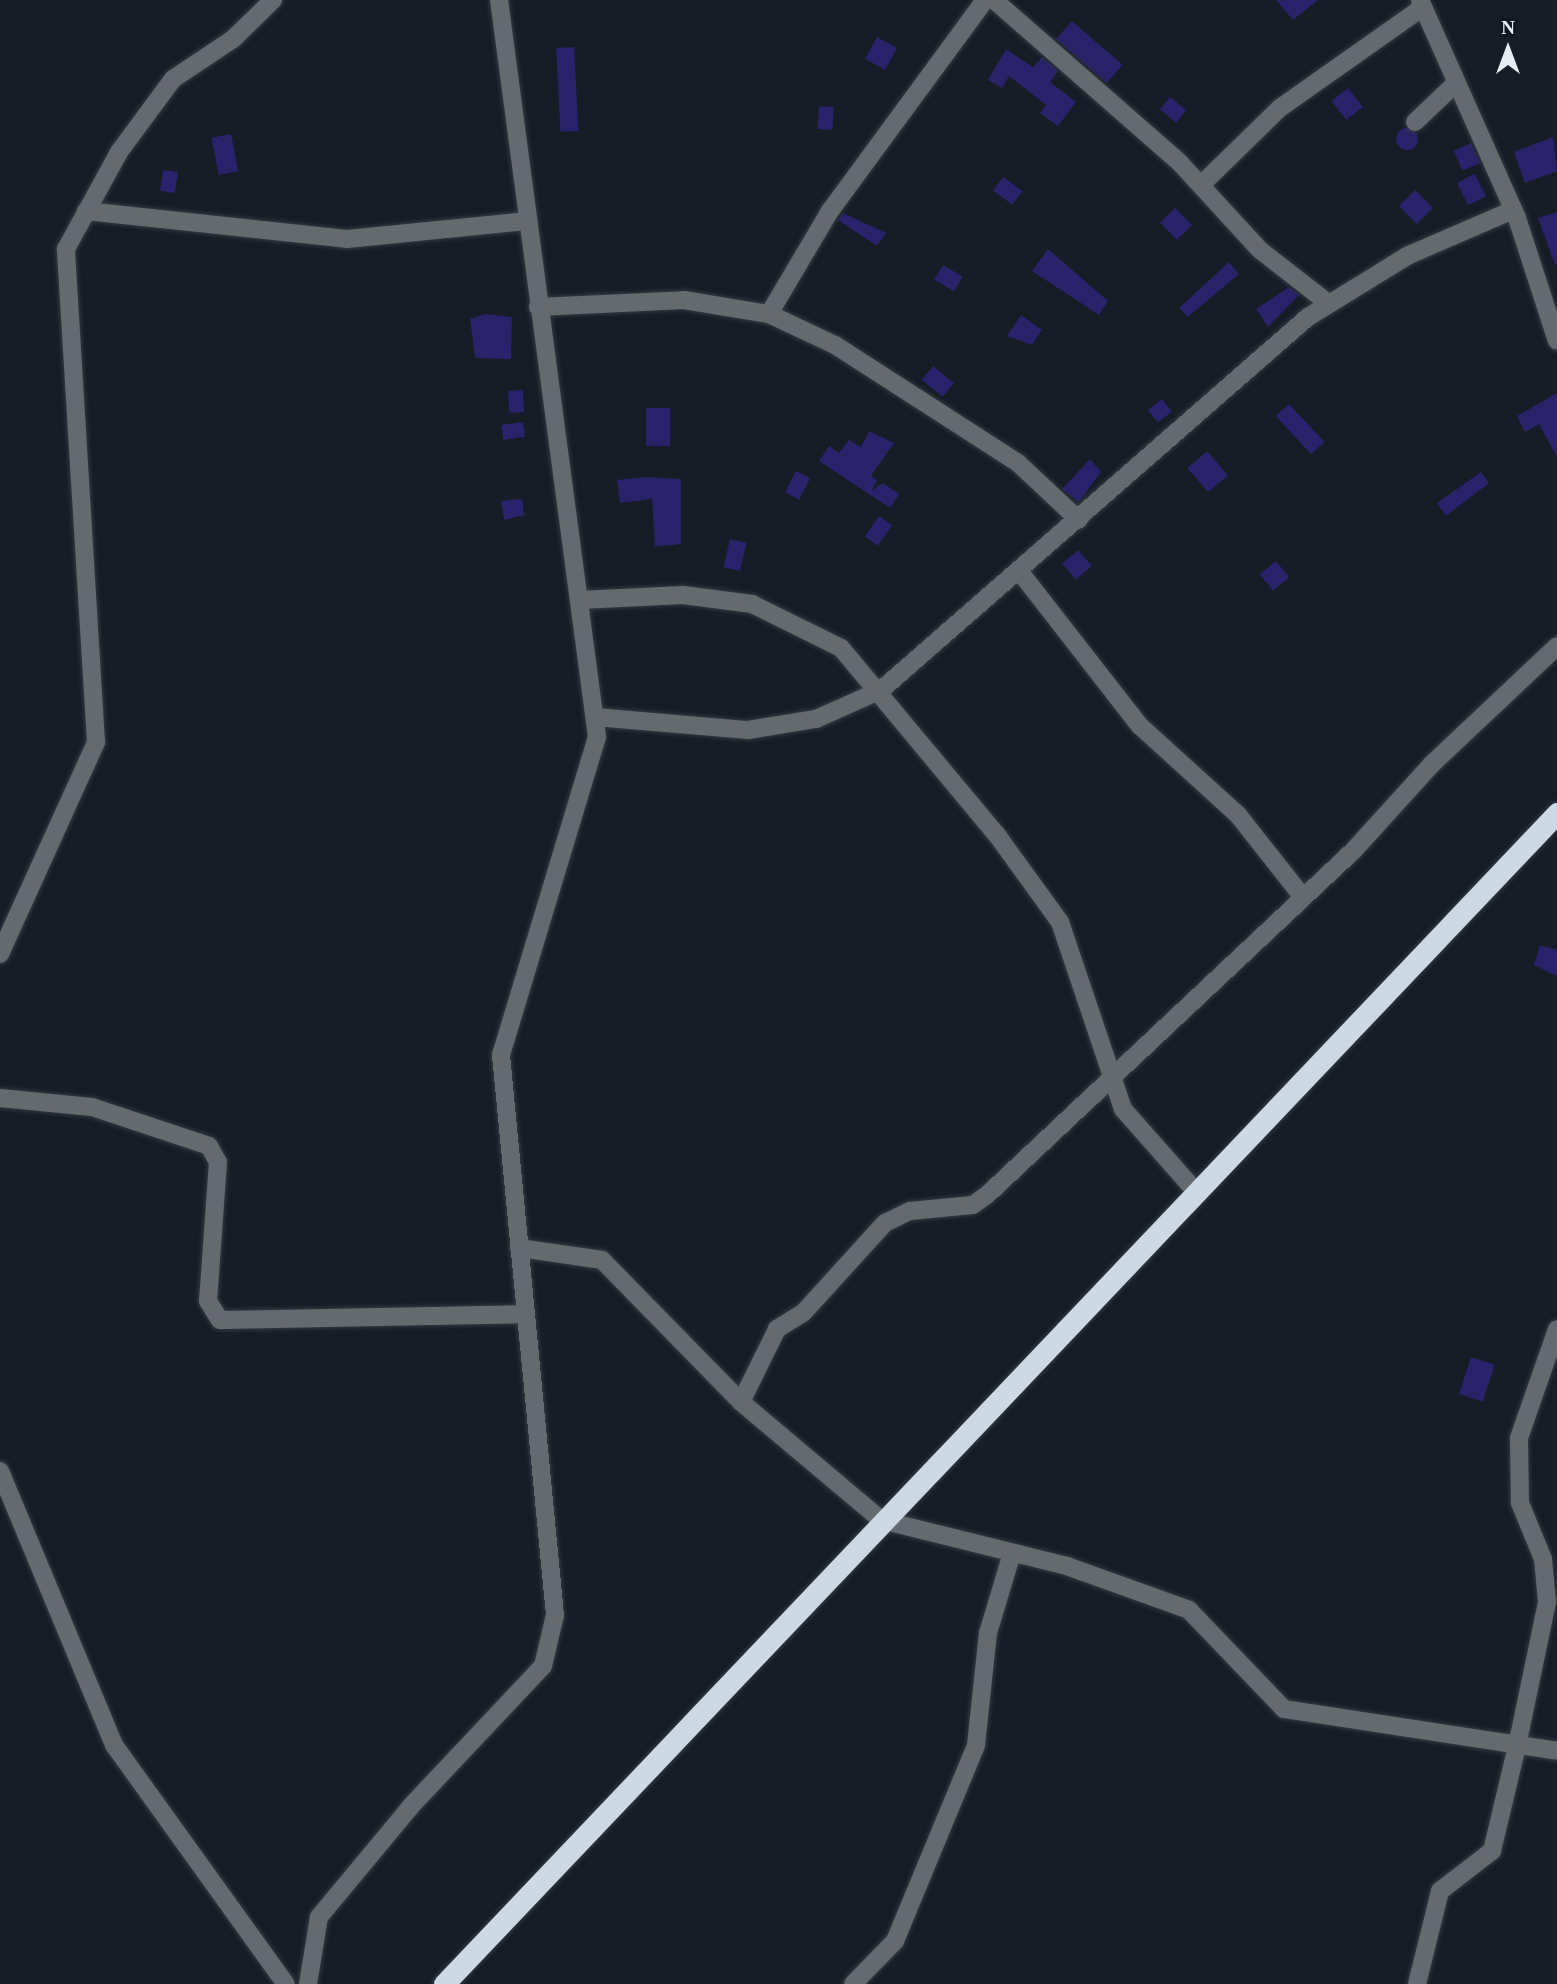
<!DOCTYPE html>
<html>
<head>
<meta charset="utf-8">
<style>
	body { margin:0 }
	#map { position:relative; width:1557px; height:1984px; overflow:hidden; background:#161d26; font-family:"Times New Roman",serif }
	div>[style] { position:absolute }
	.building>* { inset:0; background:#2a226a; transform-origin:0 0 }
	.round { border-radius:50% }
	.roads { filter:drop-shadow(0 0 2px #333a43) drop-shadow(0 0 2px #333a43) }
	.street>* { height:18px; margin:-9px; padding:0 9px; transform-origin:9px; border-radius:9px; background:#656a6e }
	.highway>* { height:21px; margin:-10.5px; padding:0 10.5px; transform-origin:10.5px; border-radius:10.5px; background:#ccd9e4 }
	span { translate:-50% -50%; white-space:nowrap; text-align:center; line-height:1.15; -webkit-text-stroke:7px #0e141d; paint-order:stroke }
	.north { position:absolute; left:1473px; top:14px; width:70px; height:70px; -webkit-text-stroke:5px #0e141d; paint-order:stroke; rotate:0deg; font-size:19px; font-weight:700; line-height:28px; text-align:center; color:#e8edf3 }
	.north::after { content:''; display:block; margin:auto; width:24px; height:32px; background:#e8edf3; clip-path:polygon(50% 0,100% 100%,50% 72%,0 100%) }
</style>
</head>
<body>
<div id="map">
	<div class="building">
		<div style="clip-path:polygon(1276px 0,1318px 0,1293px 20px)"></div>
		<div style="left:1072px;top:21px;width:67px;height:24px;rotate:41deg"></div>
		<div style="left:877px;top:37px;width:23px;height:25px;rotate:29deg"></div>
		<div style="left:574px;top:47px;width:84px;height:18px;rotate:87deg"></div>
		<div style="clip-path:polygon(1006px 49px,1033px 67px,1042px 57px,1058px 71px,1050px 82px,1076px 102px,1058px 126px,1040px 113px,1046px 105px,1009px 76px,1002px 88px,988px 80px)"></div>
		<div style="left:1348px;top:88px;width:24px;height:21px;rotate:52deg"></div>
		<div style="left:1170px;top:97px;width:21px;height:16px;rotate:39deg"></div>
		<div style="left:819px;top:106px;width:15px;height:23px;rotate:4deg"></div>
		<div class="round" style="left:1396px;top:128px;width:22px;height:22px"></div>
		<div style="left:231px;top:134px;width:38px;height:20px;rotate:79deg"></div>
		<div style="clip-path:polygon(1553px 137px,1557px 171px,1525px 183px,1514px 152px)"></div>
		<div style="left:1471px;top:143px;width:22px;height:19px;rotate:66deg"></div>
		<div style="left:163px;top:170px;width:15px;height:21px;rotate:8deg"></div>
		<div style="left:1475px;top:174px;width:25px;height:20px;rotate:64deg"></div>
		<div style="left:1003px;top:177px;width:24px;height:17px;rotate:36deg"></div>
		<div style="left:1415px;top:190px;width:25px;height:23px;rotate:45deg"></div>
		<div style="left:1175px;top:208px;width:24px;height:21px;rotate:45deg"></div>
		<div style="clip-path:polygon(1557px 212px,1557px 264px,1555px 265px,1538px 218px)"></div>
		<div style="clip-path:polygon(843px 213px,886px 233px,877px 246px,838px 220px)"></div>
		<div style="clip-path:polygon(1048px 249px,1108px 301px,1099px 315px,1032px 271px)"></div>
		<div style="clip-path:polygon(1229px 262px,1239px 274px,1188px 317px,1179px 308px)"></div>
		<div style="left:943px;top:265px;width:23px;height:17px;rotate:31deg"></div>
		<div style="clip-path:polygon(1289px 287px,1299px 295px,1268px 327px,1256px 309px)"></div>
		<div style="clip-path:polygon(485px 314px,512px 317px,511px 359px,475px 358px,470px 319px)"></div>
		<div style="clip-path:polygon(1021px 315px,1042px 330px,1032px 345px,1007px 336px)"></div>
		<div style="left:933px;top:366px;width:27px;height:18px;rotate:39deg"></div>
		<div style="left:523px;top:390px;width:22px;height:15px;rotate:87deg"></div>
		<div style="clip-path:polygon(1557px 393px,1557px 457px,1539px 424px,1525px 432px,1517px 416px)"></div>
		<div style="left:1162px;top:399px;width:16px;height:18px;rotate:52deg"></div>
		<div style="left:1289px;top:404px;width:52px;height:18px;rotate:47deg"></div>
		<div style="left:646px;top:408px;width:24px;height:38px"></div>
		<div style="left:523px;top:422px;width:15px;height:22px;rotate:82deg"></div>
		<div style="clip-path:polygon(869px 431px,894px 443px,871px 476px,877px 480px,872px 490px,883px 483px,899px 494px,890px 508px,819px 461px,829px 446px,839px 453px,849px 440px,861px 447px)"></div>
		<div style="left:1207px;top:451px;width:32px;height:26px;rotate:49deg"></div>
		<div style="clip-path:polygon(1090px 459px,1101px 472px,1079px 502px,1062px 489px)"></div>
		<div style="left:796px;top:471px;width:16px;height:24px;rotate:27deg"></div>
		<div style="clip-path:polygon(1481px 472px,1489px 483px,1446px 516px,1437px 503px)"></div>
		<div style="clip-path:polygon(648px 477px,681px 479px,681px 544px,655px 547px,652px 499px,620px 503px,617px 480px)"></div>
		<div style="clip-path:polygon(522px 499px,524px 515px,504px 520px,501px 501px)"></div>
		<div style="left:879px;top:516px;width:16px;height:25px;rotate:35deg"></div>
		<div style="left:730px;top:539px;width:17px;height:29px;rotate:13deg"></div>
		<div style="left:1078px;top:550px;width:21px;height:21px;rotate:49deg"></div>
		<div style="left:1276px;top:561px;width:21px;height:21px;rotate:51deg"></div>
		<div style="clip-path:polygon(1540px 945px,1557px 950px,1557px 976px,1534px 965px)"></div>
		<div style="left:1471px;top:1357px;width:25px;height:39px;rotate:18deg"></div>
	</div>
	<div class="roads">
		<div class="street">
			<div style="left:994px;top:0;width:247px;rotate:41.2deg"></div>
			<div style="left:1180px;top:163px;width:118px;rotate:47.4deg"></div>
			<div style="left:1260px;top:250px;width:86px;rotate:37.9deg"></div>
			<div style="left:1420px;top:0;width:239px;rotate:66deg"></div>
			<div style="left:1517px;top:218px;width:129px;rotate:72deg"></div>
			<div style="left:1415px;top:122px;width:57px;rotate:-43.6deg"></div>
			<div style="left:1201px;top:185px;width:110px;rotate:-44.3deg"></div>
			<div style="left:1280px;top:108px;width:175px;rotate:-35.2deg"></div>
			<div style="left:86px;top:211px;width:262px;rotate:6.1deg"></div>
			<div style="left:347px;top:239px;width:180px;rotate:-5.7deg"></div>
			<div style="left:538px;top:307px;width:146px;rotate:-2.7deg"></div>
			<div style="left:684px;top:300px;width:86px;rotate:9.4deg"></div>
			<div style="left:769px;top:314px;width:73px;rotate:25.2deg"></div>
			<div style="left:835px;top:345px;width:218px;rotate:32.8deg"></div>
			<div style="left:1018px;top:463px;width:83px;rotate:43.1deg"></div>
			<div style="left:769px;top:314px;width:120px;rotate:-59.4deg"></div>
			<div style="left:830px;top:211px;width:262px;rotate:-53.7deg"></div>
			<div style="left:1020px;top:572px;width:195px;rotate:52.1deg"></div>
			<div style="left:1140px;top:726px;width:132px;rotate:42.2deg"></div>
			<div style="left:1238px;top:815px;width:103px;rotate:51.7deg"></div>
			<div style="left:579px;top:600px;width:104px;rotate:-2.8deg"></div>
			<div style="left:683px;top:595px;width:70px;rotate:7.4deg"></div>
			<div style="left:752px;top:604px;width:99px;rotate:26.3deg"></div>
			<div style="left:841px;top:648px;width:244px;rotate:50.2deg"></div>
			<div style="left:997px;top:835px;width:107px;rotate:54.1deg"></div>
			<div style="left:1060px;top:922px;width:197px;rotate:71.4deg"></div>
			<div style="left:1123px;top:1109px;width:112px;rotate:48.6deg"></div>
			<div style="left:595px;top:717px;width:154px;rotate:4.9deg"></div>
			<div style="left:748px;top:730px;width:69px;rotate:-9.2deg"></div>
			<div style="left:816px;top:719px;width:71px;rotate:-24deg"></div>
			<div style="left:881px;top:690px;width:567px;rotate:-41.14deg"></div>
			<div style="left:1308px;top:317px;width:116px;rotate:-31.6deg"></div>
			<div style="left:1407px;top:256px;width:116px;rotate:-23.5deg"></div>
			<div style="left:0;top:954px;width:233px;rotate:-65.6deg"></div>
			<div style="left:96px;top:742px;width:494px;rotate:-93.5deg"></div>
			<div style="left:66px;top:249px;width:111px;rotate:-61.3deg"></div>
			<div style="left:119px;top:152px;width:91px;rotate:-53.5deg"></div>
			<div style="left:173px;top:79px;width:72px;rotate:-33.7deg"></div>
			<div style="left:233px;top:39px;width:56px;rotate:-44.3deg"></div>
			<div style="left:0;top:1098px;width:92px;rotate:5.6deg"></div>
			<div style="left:92px;top:1107px;width:123px;rotate:18.4deg"></div>
			<div style="left:209px;top:1146px;width:18px;rotate:61deg"></div>
			<div style="left:218px;top:1162px;width:139px;rotate:94.1deg"></div>
			<div style="left:208px;top:1301px;width:22px;rotate:58deg"></div>
			<div style="left:220px;top:1320px;width:306px;rotate:-1.1deg"></div>
			<div style="left:519px;top:1248px;width:84px;rotate:8.2deg"></div>
			<div style="left:602px;top:1260px;width:199px;rotate:45.6deg"></div>
			<div style="left:741px;top:1402px;width:183px;rotate:40.1deg"></div>
			<div style="left:881px;top:1520px;width:192px;rotate:13.9deg"></div>
			<div style="left:1067px;top:1566px;width:130px;rotate:19.8deg"></div>
			<div style="left:1189px;top:1610px;width:137px;rotate:46.2deg"></div>
			<div style="left:1284px;top:1709px;width:276px;rotate:8.7deg"></div>
			<div style="left:741px;top:1402px;width:81px;rotate:-63.7deg"></div>
			<div style="left:777px;top:1329px;width:31px;rotate:-32deg"></div>
			<div style="left:803px;top:1313px;width:122px;rotate:-47.7deg"></div>
			<div style="left:885px;top:1223px;width:28px;rotate:-26deg"></div>
			<div style="left:910px;top:1211px;width:63px;rotate:-5.4deg"></div>
			<div style="left:973px;top:1205px;width:17px;rotate:-36deg"></div>
			<div style="left:987px;top:1195px;width:504px;rotate:-43.23deg"></div>
			<div style="left:1354px;top:850px;width:116px;rotate:-47.8deg"></div>
			<div style="left:1432px;top:764px;width:172px;rotate:-43.3deg"></div>
			<div style="left:0;top:1471px;width:297px;rotate:67.4deg"></div>
			<div style="left:114px;top:1745px;width:294px;rotate:54.3deg"></div>
			<div style="left:308px;top:1984px;width:68px;rotate:-80.7deg"></div>
			<div style="left:319px;top:1917px;width:144px;rotate:-50.3deg"></div>
			<div style="left:411px;top:1806px;width:192px;rotate:-46.7deg"></div>
			<div style="left:543px;top:1666px;width:52px;rotate:-76.8deg"></div>
			<div style="left:555px;top:1615px;width:563px;rotate:-95.51deg"></div>
			<div style="left:501px;top:1055px;width:332px;rotate:-73.2deg"></div>
			<div style="left:597px;top:737px;width:743px;rotate:-97.57deg"></div>
			<div style="left:853px;top:1984px;width:60px;rotate:-45.7deg"></div>
			<div style="left:895px;top:1941px;width:212px;rotate:-67.5deg"></div>
			<div style="left:976px;top:1745px;width:113px;rotate:-83.9deg"></div>
			<div style="left:988px;top:1633px;width:84px;rotate:-73.3deg"></div>
			<div style="left:1417px;top:1984px;width:96px;rotate:-76.1deg"></div>
			<div style="left:1440px;top:1891px;width:66px;rotate:-37.6deg"></div>
			<div style="left:1492px;top:1851px;width:108px;rotate:-76.6deg"></div>
			<div style="left:1517px;top:1746px;width:147px;rotate:-78.2deg"></div>
			<div style="left:1547px;top:1602px;width:43px;rotate:-95.3deg"></div>
			<div style="left:1543px;top:1559px;width:61px;rotate:-112.3deg"></div>
			<div style="left:1520px;top:1503px;width:65px;rotate:-90.9deg"></div>
			<div style="left:1519px;top:1438px;width:115px;rotate:-70.8deg"></div>
		</div>
		<div class="highway">
			<div style="left:444px;top:1984px;width:1616px;rotate:-46.45deg"></div>
		</div>
	</div>
	<div class="north">N</div>
</div>
</body>
</html>
